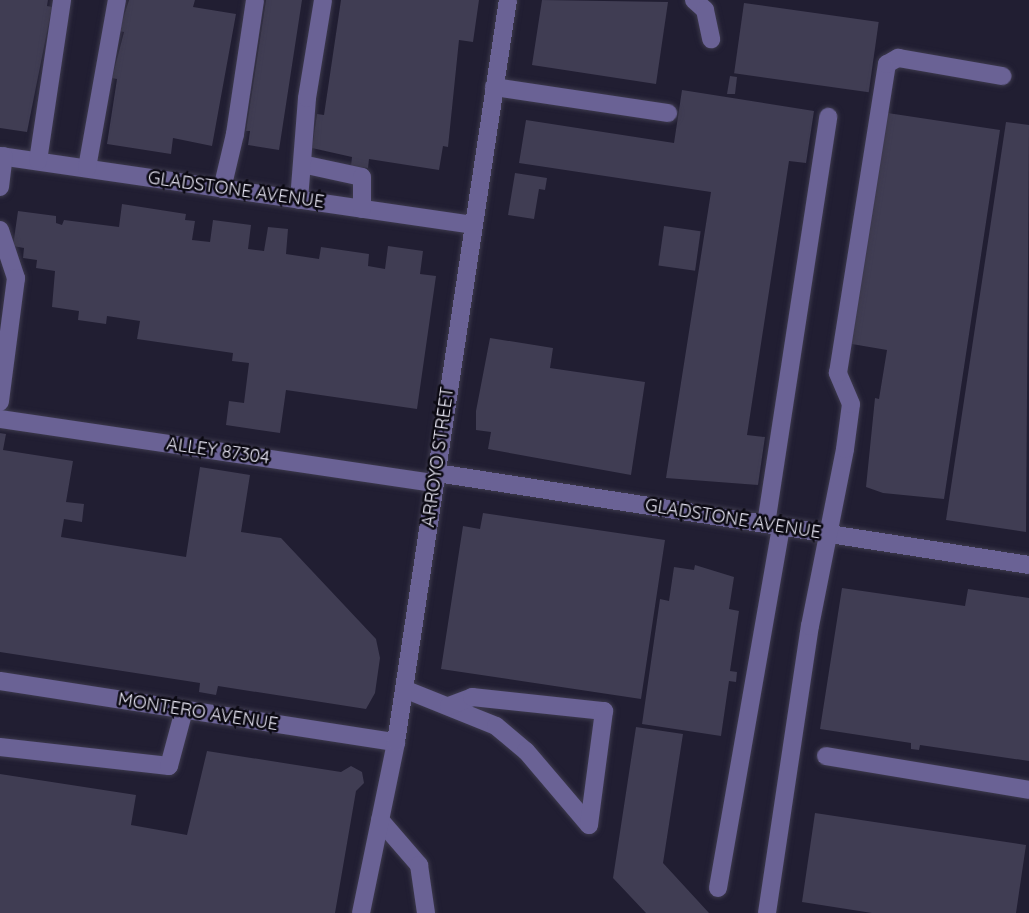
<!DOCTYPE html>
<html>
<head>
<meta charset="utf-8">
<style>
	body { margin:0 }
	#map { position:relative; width:1029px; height:913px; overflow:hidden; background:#211e32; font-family:Quicksand,sans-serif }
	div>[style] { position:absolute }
	.building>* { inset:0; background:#403d53; transform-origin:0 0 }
	.roads { filter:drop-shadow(0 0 2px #3d3a4d) drop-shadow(0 0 2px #3d3a4d) }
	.minor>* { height:18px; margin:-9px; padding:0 9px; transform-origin:9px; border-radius:9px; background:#6a6295 }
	span { translate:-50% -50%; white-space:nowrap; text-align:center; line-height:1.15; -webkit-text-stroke:5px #0b0912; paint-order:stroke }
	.street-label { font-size:18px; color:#e7e5f3 }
</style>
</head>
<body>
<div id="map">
	<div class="building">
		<div style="clip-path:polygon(0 0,48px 0,47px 6px,52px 7px,27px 132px,0 128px)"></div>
		<div style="clip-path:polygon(129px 0,195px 0,193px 7px,236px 14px,212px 146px,173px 138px,171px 154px,107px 144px,117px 79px,112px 78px,124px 32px,119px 31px)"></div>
		<div style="clip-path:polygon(266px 0,302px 0,279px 150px,248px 145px,250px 131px,246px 131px)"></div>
		<div style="clip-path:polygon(341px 0,479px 0,473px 42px,459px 40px,448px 147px,443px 146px,439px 170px,369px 159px,368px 168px,351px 166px,352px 157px,312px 148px,317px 114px,324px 115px)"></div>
		<div style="clip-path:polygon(542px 0,668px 2px,656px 84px,532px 65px)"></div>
		<div style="left:744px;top:3px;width:136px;height:71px;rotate:8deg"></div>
		<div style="clip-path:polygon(730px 76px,737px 77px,735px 94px,727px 94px)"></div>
		<div style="clip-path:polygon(682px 90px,814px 111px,806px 163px,789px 161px,747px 435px,765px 437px,758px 485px,666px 478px,711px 192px,519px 163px,526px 120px,674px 143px)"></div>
		<div style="clip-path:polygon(881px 112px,1000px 130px,944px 499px,883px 493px,866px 487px,875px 398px,879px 399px,887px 350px,846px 343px)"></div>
		<div style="clip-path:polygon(1006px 122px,1029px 125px,1026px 532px,946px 520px)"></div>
		<div style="clip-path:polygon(515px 173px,547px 178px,545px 190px,539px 189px,534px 219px,508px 215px)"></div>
		<div style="clip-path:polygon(122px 204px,186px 214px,185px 220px,195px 221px,192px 240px,210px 242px,213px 220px,251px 225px,248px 249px,264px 251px,268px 227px,288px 229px,286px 254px,319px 259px,321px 247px,369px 254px,368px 266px,385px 269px,388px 246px,423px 251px,420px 274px,436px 276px,417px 409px,286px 390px,280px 433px,226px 425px,229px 401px,244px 403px,249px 363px,232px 361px,233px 353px,137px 339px,140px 321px,107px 316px,106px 324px,78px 320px,79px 311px,52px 307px,55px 271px,36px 268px,37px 260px,23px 258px,24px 248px,13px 246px,18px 211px,56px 216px,56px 223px,62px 225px,64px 220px,119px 227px)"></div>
		<div style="left:664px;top:226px;width:37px;height:40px;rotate:8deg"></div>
		<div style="clip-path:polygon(490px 338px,553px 348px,550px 368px,645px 382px,631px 475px,488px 449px,491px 432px,476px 430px,476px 411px)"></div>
		<div style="clip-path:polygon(0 433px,6px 434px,3px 450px,73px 461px,66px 502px,84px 504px,82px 522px,64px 519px,61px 537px,186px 557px,200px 467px,250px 475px,241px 532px,281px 538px,376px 639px,380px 658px,375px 693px,366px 709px,218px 686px,216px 695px,199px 692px,200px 683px,0 652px)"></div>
		<div style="clip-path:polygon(483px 513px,665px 540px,641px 699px,441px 669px,463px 526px,480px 529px)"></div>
		<div style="clip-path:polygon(695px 565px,734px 577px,729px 609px,739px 611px,730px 671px,737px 672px,736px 682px,729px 681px,721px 736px,642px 724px,660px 599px,669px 601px,674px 567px,694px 570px)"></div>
		<div style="clip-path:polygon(842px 588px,965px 606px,968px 589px,1029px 598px,1029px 761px,920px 745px,919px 750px,911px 749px,911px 743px,820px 729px)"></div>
		<div style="clip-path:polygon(636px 727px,683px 734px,663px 863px,709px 913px,646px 913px,613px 878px)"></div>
		<div style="clip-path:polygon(207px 751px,341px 772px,351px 766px,362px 772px,364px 783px,356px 791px,335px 913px,0 913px,0 774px,136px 795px,131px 825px,187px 835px)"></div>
		<div style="clip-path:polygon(815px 813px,1026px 845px,1016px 913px,872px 913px,802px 902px)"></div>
	</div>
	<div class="roads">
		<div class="minor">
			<div style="left:694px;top:0;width:15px;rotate:42deg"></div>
			<div style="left:705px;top:10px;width:30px;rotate:78deg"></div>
			<div style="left:494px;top:87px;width:176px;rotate:8.5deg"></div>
			<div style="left:0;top:156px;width:476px;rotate:8.3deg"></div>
			<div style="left:38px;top:161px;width:163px;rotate:-81.5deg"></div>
			<div style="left:302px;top:164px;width:61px;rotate:12.2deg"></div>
			<div style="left:362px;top:177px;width:32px;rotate:90deg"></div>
			<div style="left:87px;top:168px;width:171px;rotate:-79.9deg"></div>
			<div style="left:0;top:187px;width:31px;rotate:-83deg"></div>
			<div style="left:222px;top:189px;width:57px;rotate:-76.7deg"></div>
			<div style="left:235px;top:134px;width:135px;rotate:-81.5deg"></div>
			<div style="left:299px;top:200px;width:102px;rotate:-85.5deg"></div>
			<div style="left:307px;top:98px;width:99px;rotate:-80.7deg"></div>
			<div style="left:0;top:230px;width:51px;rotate:71.6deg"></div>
			<div style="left:16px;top:278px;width:125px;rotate:97.4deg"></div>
			<div style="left:0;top:419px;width:440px;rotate:8.4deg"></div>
			<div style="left:437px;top:473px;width:599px;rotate:8.83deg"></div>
			<div style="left:766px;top:524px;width:412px;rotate:-81.3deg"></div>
			<div style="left:0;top:681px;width:401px;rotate:8.8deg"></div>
			<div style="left:404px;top:689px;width:99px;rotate:21.9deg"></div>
			<div style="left:496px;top:726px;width:39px;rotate:40deg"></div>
			<div style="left:526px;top:751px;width:97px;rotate:49.6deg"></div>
			<div style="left:449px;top:706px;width:25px;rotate:-21deg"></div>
			<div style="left:472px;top:697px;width:133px;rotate:6.1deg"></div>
			<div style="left:604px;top:711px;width:115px;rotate:97.5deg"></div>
			<div style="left:0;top:747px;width:170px;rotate:6.4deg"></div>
			<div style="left:169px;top:766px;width:58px;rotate:-75deg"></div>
			<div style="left:826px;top:756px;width:206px;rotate:9.5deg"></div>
			<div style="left:380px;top:820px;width:60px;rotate:49.1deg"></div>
			<div style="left:419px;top:865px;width:49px;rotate:81.7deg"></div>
			<div style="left:718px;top:888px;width:366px;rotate:-80.1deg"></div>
			<div style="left:361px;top:913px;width:175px;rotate:-78.4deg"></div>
			<div style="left:396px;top:742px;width:750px;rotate:-81.42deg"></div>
			<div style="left:767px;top:913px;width:290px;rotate:-81.5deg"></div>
			<div style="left:810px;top:626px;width:180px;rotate:-78.8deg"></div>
			<div style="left:845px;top:449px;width:45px;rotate:-82.4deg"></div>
			<div style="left:851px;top:404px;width:34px;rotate:-113deg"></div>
			<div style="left:838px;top:373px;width:313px;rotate:-81deg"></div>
			<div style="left:887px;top:64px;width:13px;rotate:-29deg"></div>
			<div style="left:898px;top:58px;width:106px;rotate:9.8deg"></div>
		</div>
	</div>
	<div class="street-label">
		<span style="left:236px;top:190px;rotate:8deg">GLADSTONE AVENUE</span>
		<span style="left:218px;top:451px;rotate:8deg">ALLEY 87304</span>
		<span style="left:438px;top:457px;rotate:-82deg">ARROYO STREET</span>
		<span style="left:733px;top:519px;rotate:9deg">GLADSTONE AVENUE</span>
		<span style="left:198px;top:712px;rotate:9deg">MONTERO AVENUE</span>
	</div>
</div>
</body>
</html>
